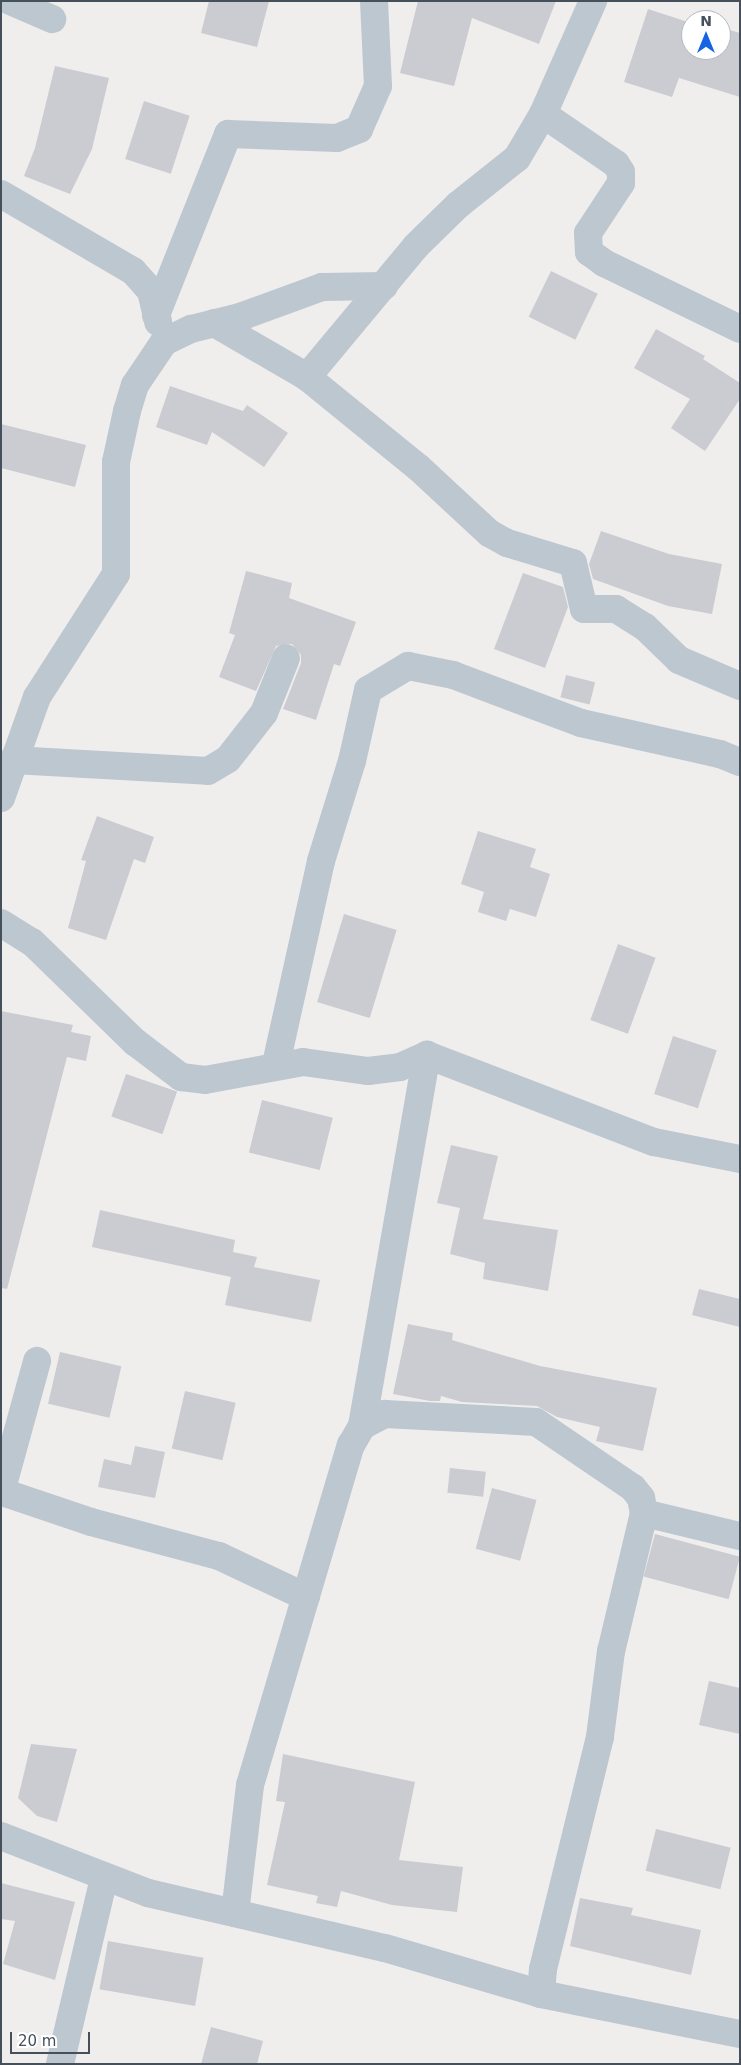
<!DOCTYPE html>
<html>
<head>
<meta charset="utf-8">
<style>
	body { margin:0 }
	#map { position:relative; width:741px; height:2065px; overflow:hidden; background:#f0eded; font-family:"DejaVu Sans",sans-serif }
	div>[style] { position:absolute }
	.building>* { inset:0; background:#caccd2; transform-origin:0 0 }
	.minor>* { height:28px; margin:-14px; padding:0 14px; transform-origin:14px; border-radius:14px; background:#bdc7d0 }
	span { translate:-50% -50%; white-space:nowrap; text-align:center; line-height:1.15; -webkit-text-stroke:5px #fff; paint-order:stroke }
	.frame { position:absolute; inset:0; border:2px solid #45505b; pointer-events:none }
	.north { position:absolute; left:681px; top:10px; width:50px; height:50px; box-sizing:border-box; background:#fff; border:1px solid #b5b9bd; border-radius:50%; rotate:0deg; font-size:14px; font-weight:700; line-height:20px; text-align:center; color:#45505b }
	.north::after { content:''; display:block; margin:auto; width:18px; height:22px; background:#1464e3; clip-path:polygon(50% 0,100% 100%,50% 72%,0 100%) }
	.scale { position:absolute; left:10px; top:2032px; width:80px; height:22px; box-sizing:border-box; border:2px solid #45505b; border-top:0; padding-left:6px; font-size:15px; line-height:18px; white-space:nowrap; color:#45505b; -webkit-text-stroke:4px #fff; paint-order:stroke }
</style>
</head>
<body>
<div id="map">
	<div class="building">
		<div style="clip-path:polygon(209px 1px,269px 1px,257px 47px,201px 33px)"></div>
		<div style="clip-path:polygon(418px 1px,556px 1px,539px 44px,472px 18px,454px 86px,400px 73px)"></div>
		<div style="clip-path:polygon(648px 9px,691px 23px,691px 50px,721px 50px,723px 28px,740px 33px,740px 97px,679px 78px,672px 97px,624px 82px)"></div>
		<div style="clip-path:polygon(55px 66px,109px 78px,92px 149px,70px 194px,24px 176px,35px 148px)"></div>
		<div style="left:144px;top:101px;width:48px;height:61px;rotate:18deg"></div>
		<div style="left:551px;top:271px;width:52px;height:51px;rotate:26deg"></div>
		<div style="clip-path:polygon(656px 329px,705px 356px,703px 359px,740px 383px,740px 399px,705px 451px,671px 428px,690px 399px,634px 368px)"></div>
		<div style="clip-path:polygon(170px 386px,243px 411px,247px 405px,288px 433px,264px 467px,212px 432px,207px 445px,156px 427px)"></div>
		<div style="clip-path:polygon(1px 424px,86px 445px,75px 487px,1px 468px)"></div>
		<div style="clip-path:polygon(601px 531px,669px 554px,722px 564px,712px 614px,668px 606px,593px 579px,589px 564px)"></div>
		<div style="clip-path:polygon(246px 571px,292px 583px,289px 598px,356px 622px,340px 666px,334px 664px,316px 720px,283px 709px,301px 663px,301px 655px,292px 644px,276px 646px,256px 691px,219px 677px,235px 635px,229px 633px)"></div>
		<div style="clip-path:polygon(523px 573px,563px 587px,568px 607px,545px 668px,494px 649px)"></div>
		<div style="left:566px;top:675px;width:30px;height:23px;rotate:14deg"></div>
		<div style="clip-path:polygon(97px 816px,154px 837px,145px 863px,134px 859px,106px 940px,68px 928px,86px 861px,81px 860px)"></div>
		<div style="clip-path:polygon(478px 831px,536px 849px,530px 867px,550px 874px,536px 917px,510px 909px,506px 921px,478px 912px,484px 892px,461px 884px)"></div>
		<div style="left:344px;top:914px;width:55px;height:92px;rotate:17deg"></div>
		<div style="left:618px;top:944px;width:40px;height:81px;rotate:20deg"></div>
		<div style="clip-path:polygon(1px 1011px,73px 1025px,71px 1032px,91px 1036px,86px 1061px,67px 1057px,7px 1289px,1px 1288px)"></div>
		<div style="left:673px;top:1036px;width:46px;height:61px;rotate:18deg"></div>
		<div style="left:126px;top:1074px;width:54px;height:45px;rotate:19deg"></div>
		<div style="left:262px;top:1100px;width:73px;height:54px;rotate:14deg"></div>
		<div style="clip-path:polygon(451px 1145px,498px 1156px,483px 1219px,558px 1230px,548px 1291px,483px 1279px,485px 1263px,450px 1254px,460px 1208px,437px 1203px)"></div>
		<div style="clip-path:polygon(100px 1210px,235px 1240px,233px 1252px,257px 1257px,254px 1267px,320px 1280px,311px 1322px,225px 1305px,231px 1277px,92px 1247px)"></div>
		<div style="clip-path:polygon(699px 1289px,740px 1299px,740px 1327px,692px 1315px)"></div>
		<div style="clip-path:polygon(408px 1324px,453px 1333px,452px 1340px,540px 1366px,657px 1388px,643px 1451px,596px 1441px,600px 1427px,557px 1417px,537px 1406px,462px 1402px,441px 1396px,440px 1401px,430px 1401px,393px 1394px)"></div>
		<div style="left:60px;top:1352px;width:63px;height:53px;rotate:13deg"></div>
		<div style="left:185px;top:1391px;width:52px;height:59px;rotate:13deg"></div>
		<div style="clip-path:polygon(135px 1446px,165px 1452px,155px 1498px,98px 1487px,104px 1459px,131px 1465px)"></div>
		<div style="left:450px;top:1468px;width:36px;height:25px;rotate:6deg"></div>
		<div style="left:492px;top:1488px;width:46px;height:63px;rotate:15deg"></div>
		<div style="left:655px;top:1534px;width:88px;height:44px;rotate:15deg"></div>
		<div style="clip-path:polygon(709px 1681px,740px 1688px,740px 1734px,699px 1725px)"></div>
		<div style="clip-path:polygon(31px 1744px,77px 1749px,57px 1822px,37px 1816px,18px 1798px)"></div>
		<div style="clip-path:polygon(283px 1754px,415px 1782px,399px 1860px,463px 1867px,457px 1912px,392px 1905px,341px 1891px,337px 1907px,316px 1903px,318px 1896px,267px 1885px,285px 1802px,276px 1801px)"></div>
		<div style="left:656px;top:1829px;width:77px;height:43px;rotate:14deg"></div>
		<div style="clip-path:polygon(1px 1883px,75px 1902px,55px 1980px,3px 1964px,15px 1921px,1px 1919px)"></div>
		<div style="clip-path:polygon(580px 1898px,633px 1908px,631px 1915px,701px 1930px,691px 1975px,570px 1946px)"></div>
		<div style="left:108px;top:1941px;width:97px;height:49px;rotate:10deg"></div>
		<div style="clip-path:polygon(211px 2027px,263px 2041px,257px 2064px,201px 2064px)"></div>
	</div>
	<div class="minor">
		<div style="left:10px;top:1px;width:46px;rotate:23.2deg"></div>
		<div style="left:543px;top:114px;width:88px;rotate:34.4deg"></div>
		<div style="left:616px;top:164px;width:9px;rotate:58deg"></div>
		<div style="left:621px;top:172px;width:11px;rotate:90deg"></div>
		<div style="left:621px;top:183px;width:60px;rotate:123.4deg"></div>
		<div style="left:588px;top:233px;width:19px;rotate:87deg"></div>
		<div style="left:589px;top:252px;width:19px;rotate:36deg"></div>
		<div style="left:604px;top:263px;width:151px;rotate:25.9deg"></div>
		<div style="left:1px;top:194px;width:153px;rotate:30.3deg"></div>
		<div style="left:133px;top:271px;width:27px;rotate:48deg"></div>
		<div style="left:151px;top:291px;width:32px;rotate:77deg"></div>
		<div style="left:156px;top:315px;width:195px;rotate:-68.3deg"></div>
		<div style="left:228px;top:134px;width:109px;rotate:2.1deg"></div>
		<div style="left:337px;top:138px;width:24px;rotate:-22deg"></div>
		<div style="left:359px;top:129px;width:47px;rotate:-66.2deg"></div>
		<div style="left:378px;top:86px;width:85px;rotate:-92.7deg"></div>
		<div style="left:214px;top:323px;width:108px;rotate:30.1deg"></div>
		<div style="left:307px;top:377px;width:144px;rotate:39.1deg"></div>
		<div style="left:419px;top:468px;width:96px;rotate:42.9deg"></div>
		<div style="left:489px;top:533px;width:21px;rotate:29deg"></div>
		<div style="left:507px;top:543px;width:69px;rotate:16.9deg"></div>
		<div style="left:573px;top:563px;width:47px;rotate:76.6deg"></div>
		<div style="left:584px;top:609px;width:32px"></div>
		<div style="left:616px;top:609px;width:34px;rotate:32deg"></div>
		<div style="left:645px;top:627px;width:47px;rotate:44.1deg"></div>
		<div style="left:679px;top:660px;width:66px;rotate:23.1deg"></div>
		<div style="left:307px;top:377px;width:170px;rotate:-50.2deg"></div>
		<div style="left:416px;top:246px;width:59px;rotate:-44.3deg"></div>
		<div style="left:458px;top:205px;width:75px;rotate:-38.5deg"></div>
		<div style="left:517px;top:158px;width:51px;rotate:-59.4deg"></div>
		<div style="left:543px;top:114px;width:124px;rotate:-66.1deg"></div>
		<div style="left:13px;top:760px;width:195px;rotate:3.2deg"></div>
		<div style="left:208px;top:771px;width:23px;rotate:-31deg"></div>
		<div style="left:228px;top:759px;width:58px;rotate:-52deg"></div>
		<div style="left:264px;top:713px;width:59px;rotate:-68.2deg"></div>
		<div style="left:1px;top:798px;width:107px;rotate:-70.4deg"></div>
		<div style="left:37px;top:697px;width:146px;rotate:-57.3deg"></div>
		<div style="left:116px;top:574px;width:112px;rotate:-90deg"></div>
		<div style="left:116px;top:462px;width:52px;rotate:-77.8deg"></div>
		<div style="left:127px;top:411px;width:27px;rotate:-73deg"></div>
		<div style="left:135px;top:385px;width:52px;rotate:-56deg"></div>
		<div style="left:164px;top:342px;width:30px;rotate:-26deg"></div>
		<div style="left:191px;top:329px;width:50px;rotate:-13.8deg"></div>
		<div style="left:240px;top:317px;width:87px;rotate:-20.1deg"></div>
		<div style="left:322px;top:287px;width:62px;rotate:-0.9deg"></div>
		<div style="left:1px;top:923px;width:36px;rotate:32deg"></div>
		<div style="left:32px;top:942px;width:144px;rotate:44.2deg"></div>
		<div style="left:135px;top:1042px;width:58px;rotate:37.3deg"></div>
		<div style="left:181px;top:1077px;width:24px;rotate:7deg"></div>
		<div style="left:205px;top:1080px;width:100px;rotate:-10.4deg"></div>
		<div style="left:303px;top:1062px;width:66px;rotate:7.9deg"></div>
		<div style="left:368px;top:1071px;width:32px;rotate:-7deg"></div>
		<div style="left:400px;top:1067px;width:30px;rotate:-24deg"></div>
		<div style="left:427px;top:1055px;width:243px;rotate:21deg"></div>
		<div style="left:654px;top:1142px;width:88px;rotate:11.2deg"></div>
		<div style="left:276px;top:1064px;width:208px;rotate:-77.5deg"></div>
		<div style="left:321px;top:861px;width:105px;rotate:-72.8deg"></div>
		<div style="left:352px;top:761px;width:73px;rotate:-77.3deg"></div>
		<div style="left:368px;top:690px;width:47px;rotate:-31deg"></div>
		<div style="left:408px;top:666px;width:46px;rotate:11.3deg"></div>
		<div style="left:453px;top:675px;width:137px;rotate:20.6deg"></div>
		<div style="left:581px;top:723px;width:142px;rotate:12.6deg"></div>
		<div style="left:720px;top:754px;width:22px;rotate:22deg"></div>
		<div style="left:362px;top:1426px;width:26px;rotate:-28deg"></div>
		<div style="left:385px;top:1414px;width:151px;rotate:3deg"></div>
		<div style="left:536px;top:1422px;width:117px;rotate:34.2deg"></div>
		<div style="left:633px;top:1488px;width:13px;rotate:51deg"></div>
		<div style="left:641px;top:1498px;width:15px;rotate:79deg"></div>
		<div style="left:644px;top:1513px;width:142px;rotate:103.4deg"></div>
		<div style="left:611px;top:1651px;width:87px;rotate:97.3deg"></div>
		<div style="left:600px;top:1737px;width:239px;rotate:103.8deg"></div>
		<div style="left:543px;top:1969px;width:25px;rotate:95deg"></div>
		<div style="left:1px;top:1492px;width:136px;rotate:-74.6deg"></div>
		<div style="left:2px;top:1492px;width:94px;rotate:18.6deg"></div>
		<div style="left:91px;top:1522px;width:132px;rotate:14.9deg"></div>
		<div style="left:219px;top:1556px;width:96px;rotate:25.2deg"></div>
		<div style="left:644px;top:1513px;width:99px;rotate:13.5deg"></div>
		<div style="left:1px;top:1836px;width:158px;rotate:21.2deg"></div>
		<div style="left:148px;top:1893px;width:243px;rotate:13.1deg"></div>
		<div style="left:385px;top:1948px;width:163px;rotate:16.4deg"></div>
		<div style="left:541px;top:1994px;width:203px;rotate:11.4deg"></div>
		<div style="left:235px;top:1913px;width:129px;rotate:-83.3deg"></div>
		<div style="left:250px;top:1785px;width:355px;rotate:-73.5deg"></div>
		<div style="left:351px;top:1445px;width:22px;rotate:-60deg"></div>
		<div style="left:362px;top:1426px;width:377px;rotate:-80.1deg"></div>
		<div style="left:60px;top:2064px;width:191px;rotate:-76.7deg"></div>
	</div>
	<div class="frame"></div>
	<div class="north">N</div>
	<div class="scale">20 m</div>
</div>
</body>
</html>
